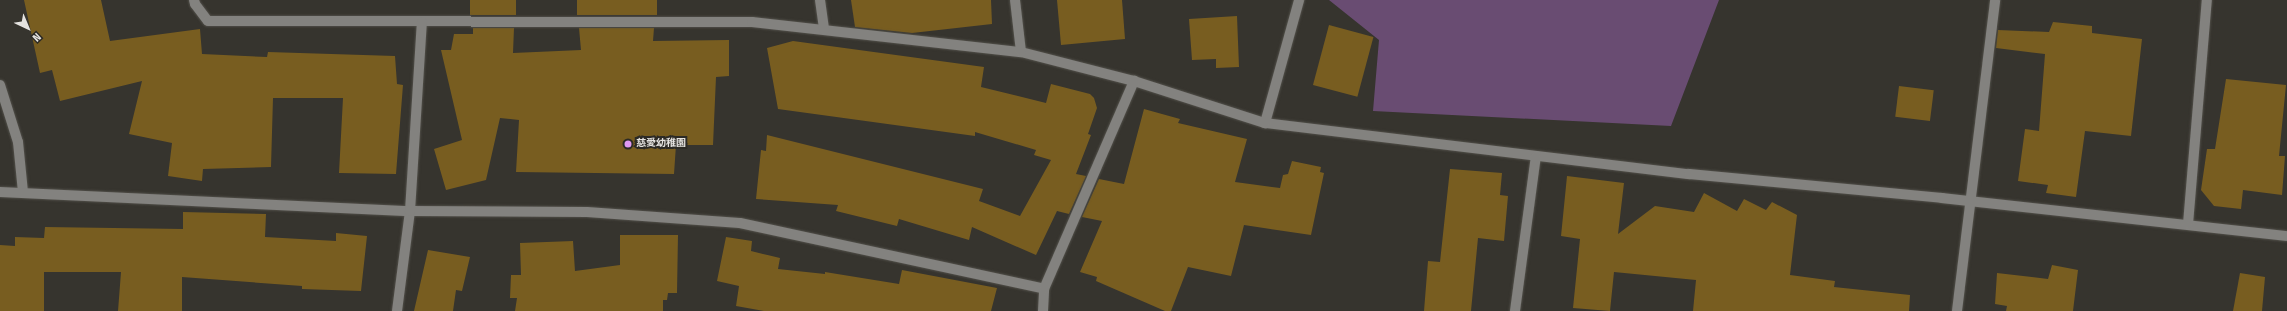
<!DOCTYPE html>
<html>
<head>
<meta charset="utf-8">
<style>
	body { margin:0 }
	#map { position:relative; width:2287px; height:311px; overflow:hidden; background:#36342e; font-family:"Fira Sans Condensed","Noto Sans JP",sans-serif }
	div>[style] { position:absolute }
	.green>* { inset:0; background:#694c72 }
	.building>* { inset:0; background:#785d20; transform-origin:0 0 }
	.roads { filter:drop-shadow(0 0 1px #52504a) drop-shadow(0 0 1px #52504a) }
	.minor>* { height:10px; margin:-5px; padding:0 5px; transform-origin:5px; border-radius:5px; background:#83827f }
	.dots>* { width:11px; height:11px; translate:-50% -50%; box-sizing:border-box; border:2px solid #2c2a25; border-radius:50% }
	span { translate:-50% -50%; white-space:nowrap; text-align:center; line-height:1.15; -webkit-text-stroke:4px #2c2a25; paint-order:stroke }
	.poi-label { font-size:10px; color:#e5e3e0; font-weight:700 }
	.left { translate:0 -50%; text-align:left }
	.north { position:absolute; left:8px; top:8px; width:40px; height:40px; -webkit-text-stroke:3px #2c2a25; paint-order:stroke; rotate:136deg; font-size:11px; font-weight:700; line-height:16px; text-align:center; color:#e5e3e0 }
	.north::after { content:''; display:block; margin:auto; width:14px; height:18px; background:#e5e3e0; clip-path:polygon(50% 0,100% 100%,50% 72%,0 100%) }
</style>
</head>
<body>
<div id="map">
	<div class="green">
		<div style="clip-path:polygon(1329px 0,1719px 0,1671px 126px,1373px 111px,1379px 40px)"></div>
	</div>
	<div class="building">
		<div style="clip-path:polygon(24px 0,101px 0,110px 41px,200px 29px,202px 54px,267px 57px,268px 52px,395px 56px,397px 84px,403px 85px,396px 174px,339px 173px,343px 98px,273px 98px,271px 167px,203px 169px,202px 181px,168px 176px,172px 143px,129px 134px,142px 81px,60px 101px,52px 70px,40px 73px)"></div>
		<div style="left:470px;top:0;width:46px;height:15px"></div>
		<div style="left:577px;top:0;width:80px;height:15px"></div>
		<div style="clip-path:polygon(851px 0,991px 0,992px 24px,912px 33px,855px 27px)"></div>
		<div style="clip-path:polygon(1057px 0,1122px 0,1125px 39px,1061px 45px)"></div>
		<div style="clip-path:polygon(1237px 16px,1239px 67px,1216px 68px,1216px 59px,1192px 60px,1189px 19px)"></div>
		<div style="clip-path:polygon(2053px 22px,2092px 26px,2092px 33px,2142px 39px,2131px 136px,2085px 131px,2076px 197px,2046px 193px,2048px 185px,2018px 181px,2025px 129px,2039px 131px,2045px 54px,1996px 48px,1998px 30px,2049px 32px)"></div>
		<div style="left:1329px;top:25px;width:46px;height:62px;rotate:15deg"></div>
		<div style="clip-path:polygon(473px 28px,514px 28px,513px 53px,581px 50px,579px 28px,654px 28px,653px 41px,729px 40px,729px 76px,716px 77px,713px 145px,676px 145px,674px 174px,516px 172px,519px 120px,500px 118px,486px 180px,446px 190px,434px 149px,462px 140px,441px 50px,451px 50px,454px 34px,473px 34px)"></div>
		<div style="clip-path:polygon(793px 41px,984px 67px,981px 87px,1046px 103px,1051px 84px,1090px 94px,1094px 98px,1097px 108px,1088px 134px,1091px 135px,1076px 174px,1086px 176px,1069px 214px,1057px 211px,1036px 255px,972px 227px,969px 240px,899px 219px,897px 226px,836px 211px,838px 205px,756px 199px,761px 150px,766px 151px,767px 135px,983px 189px,979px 201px,1020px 216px,1051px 160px,1034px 155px,1036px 150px,975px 132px,975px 136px,778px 109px,767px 48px)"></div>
		<div style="clip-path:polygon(2226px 79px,2286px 85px,2279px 156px,2285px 156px,2282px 195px,2243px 190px,2241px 209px,2214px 206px,2201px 190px,2207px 149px,2215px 149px)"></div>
		<div style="left:1899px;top:86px;width:35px;height:31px;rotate:7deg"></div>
		<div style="clip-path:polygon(1144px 109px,1180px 119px,1178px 123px,1247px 139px,1235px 182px,1280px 188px,1283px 175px,1288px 174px,1292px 161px,1321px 167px,1320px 172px,1324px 173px,1311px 235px,1244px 225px,1231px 276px,1188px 267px,1171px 311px,1165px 311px,1096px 281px,1097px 277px,1080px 272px,1102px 221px,1082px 217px,1099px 179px,1124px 184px)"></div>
		<div style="clip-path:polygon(1450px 169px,1502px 173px,1500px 195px,1508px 196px,1504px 241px,1478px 238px,1471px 311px,1424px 311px,1428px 261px,1440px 262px)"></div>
		<div style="clip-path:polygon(1567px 176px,1624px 183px,1618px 234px,1655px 206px,1694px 212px,1704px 193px,1737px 211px,1744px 199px,1766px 210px,1772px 202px,1797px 215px,1790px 275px,1835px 281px,1834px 287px,1910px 295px,1909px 311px,1693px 311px,1696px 280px,1614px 272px,1610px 311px,1573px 308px,1580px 239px,1561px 236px)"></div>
		<div style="clip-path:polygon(183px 212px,266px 214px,265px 237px,336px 241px,336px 233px,367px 236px,361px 291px,302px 289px,302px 286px,182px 277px,182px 311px,118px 311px,121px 272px,44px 272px,44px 311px,0 311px,0 245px,15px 246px,15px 237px,44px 238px,45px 227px,183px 229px)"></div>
		<div style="clip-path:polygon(620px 235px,678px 235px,677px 293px,668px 293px,667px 300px,663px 300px,663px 311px,515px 311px,517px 298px,510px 298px,511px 275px,521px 275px,520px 243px,573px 241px,575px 271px,620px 265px)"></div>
		<div style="clip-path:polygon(726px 237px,752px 241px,751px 251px,780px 258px,778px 269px,825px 274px,825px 272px,899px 284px,902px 270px,997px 288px,991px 311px,764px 311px,736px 306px,739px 286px,717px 281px)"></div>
		<div style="clip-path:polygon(428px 250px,470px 257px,462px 291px,456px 290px,453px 311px,414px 311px)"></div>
		<div style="clip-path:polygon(2052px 265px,2078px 270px,2073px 311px,2006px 311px,2007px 306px,1995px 304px,1997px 273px,2048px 279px)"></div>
		<div style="clip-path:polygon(2240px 273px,2265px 277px,2262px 311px,2233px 311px)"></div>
	</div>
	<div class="roads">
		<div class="minor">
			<div style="left:194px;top:0;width:4px;rotate:76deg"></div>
			<div style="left:195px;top:4px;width:21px;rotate:53deg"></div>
			<div style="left:208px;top:21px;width:544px;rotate:0.11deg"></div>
			<div style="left:752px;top:22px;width:271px;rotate:6.4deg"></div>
			<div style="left:1021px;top:52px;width:117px;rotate:14.4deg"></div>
			<div style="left:1134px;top:81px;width:138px;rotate:17.8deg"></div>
			<div style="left:1265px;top:123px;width:427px;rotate:6.9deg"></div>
			<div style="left:1689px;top:174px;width:254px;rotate:5.4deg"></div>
			<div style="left:1942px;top:198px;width:347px;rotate:6.3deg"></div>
			<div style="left:820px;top:0;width:30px;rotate:82deg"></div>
			<div style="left:1015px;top:0;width:52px;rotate:83.4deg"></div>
			<div style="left:0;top:85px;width:60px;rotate:72.5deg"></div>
			<div style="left:18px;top:142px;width:50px;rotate:84.3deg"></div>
			<div style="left:1265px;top:123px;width:128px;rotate:-74.5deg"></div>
			<div style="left:0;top:192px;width:410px;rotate:2.7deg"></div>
			<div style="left:410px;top:211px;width:177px;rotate:0.3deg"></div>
			<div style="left:587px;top:212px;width:153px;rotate:4.1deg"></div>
			<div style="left:740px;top:223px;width:311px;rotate:12.2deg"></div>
			<div style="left:2188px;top:224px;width:225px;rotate:-85.2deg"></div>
			<div style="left:397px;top:311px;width:101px;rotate:-82.6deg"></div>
			<div style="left:410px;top:211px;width:189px;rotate:-86.4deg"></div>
			<div style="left:1043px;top:311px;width:22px;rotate:-87deg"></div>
			<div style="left:1044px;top:289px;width:227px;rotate:-66.6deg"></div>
			<div style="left:1515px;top:311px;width:156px;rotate:-82.3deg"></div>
			<div style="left:1957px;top:311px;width:313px;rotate:-83deg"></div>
		</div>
	</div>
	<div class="dots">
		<div style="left:628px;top:144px;background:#de98f2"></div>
	</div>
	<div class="poi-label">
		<span class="left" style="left:636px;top:144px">慈愛幼稚園</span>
	</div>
	<div class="north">N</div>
</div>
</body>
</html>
